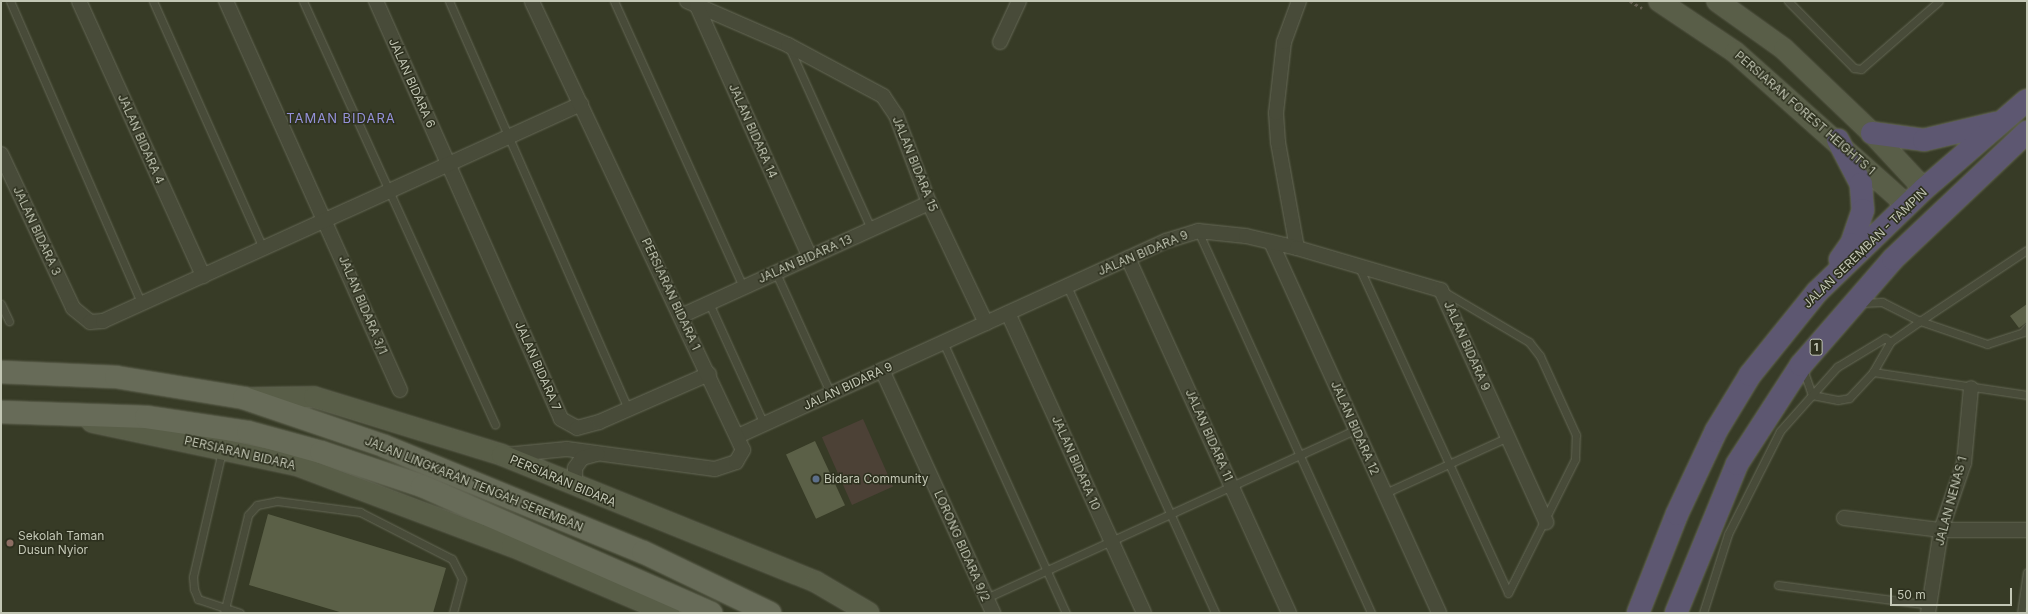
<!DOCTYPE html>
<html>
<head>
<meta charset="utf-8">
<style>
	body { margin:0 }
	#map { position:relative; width:2028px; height:614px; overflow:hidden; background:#373b26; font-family:Inter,sans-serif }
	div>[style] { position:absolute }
	.green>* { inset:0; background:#4c4136; transform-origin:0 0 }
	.building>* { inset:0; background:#5b6047; transform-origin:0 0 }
	.path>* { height:2.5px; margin-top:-1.25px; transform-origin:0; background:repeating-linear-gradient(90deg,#645f51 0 3px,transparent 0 6px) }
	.roads { filter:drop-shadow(0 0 1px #666957) drop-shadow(0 0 1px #666957) }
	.lane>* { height:7px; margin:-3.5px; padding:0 3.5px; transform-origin:3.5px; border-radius:3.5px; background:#484b39 }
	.street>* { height:14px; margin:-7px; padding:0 7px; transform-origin:7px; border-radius:7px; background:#484b39 }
	.secondary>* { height:20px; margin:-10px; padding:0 10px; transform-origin:10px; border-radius:10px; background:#595e48 }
	.primary>* { height:22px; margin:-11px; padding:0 11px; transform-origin:11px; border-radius:11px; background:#676b58 }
	.highway>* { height:22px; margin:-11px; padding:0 11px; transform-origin:11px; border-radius:11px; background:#5d5771 }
	.dots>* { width:11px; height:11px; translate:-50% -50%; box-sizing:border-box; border:2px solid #2d301e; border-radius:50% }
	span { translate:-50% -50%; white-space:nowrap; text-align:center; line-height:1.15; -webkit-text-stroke:3px #2d301e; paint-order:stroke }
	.shield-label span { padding:1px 3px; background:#2d301e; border:1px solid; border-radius:3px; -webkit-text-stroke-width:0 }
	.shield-label { font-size:11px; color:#c3c7b5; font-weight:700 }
	.street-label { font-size:12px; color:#c3c7b5 }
	.poi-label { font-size:12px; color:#c3c7b5 }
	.left { translate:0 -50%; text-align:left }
	.neighbourhood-label { font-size:13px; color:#9491d8; letter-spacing:1px }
	.frame { position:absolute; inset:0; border:2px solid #c3c7b5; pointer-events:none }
	.scale { position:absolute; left:1890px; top:588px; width:122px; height:18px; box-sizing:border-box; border:2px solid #c3c7b5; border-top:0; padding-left:5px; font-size:12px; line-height:14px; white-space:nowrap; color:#c3c7b5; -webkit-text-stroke:3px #2d301e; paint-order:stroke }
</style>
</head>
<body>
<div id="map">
	<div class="green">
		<div style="left:863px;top:419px;width:74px;height:45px;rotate:66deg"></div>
	</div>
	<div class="building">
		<div style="clip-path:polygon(2027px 304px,2027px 322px,2019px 328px,2010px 316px)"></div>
		<div style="left:815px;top:441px;width:71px;height:32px;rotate:65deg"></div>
		<div style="clip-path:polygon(268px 514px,446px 568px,433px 613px,343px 613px,249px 585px)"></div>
	</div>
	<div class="path">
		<div style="left:1630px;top:1px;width:14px;rotate:30deg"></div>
	</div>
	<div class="roads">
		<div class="lane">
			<div style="left:10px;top:1px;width:331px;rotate:66.5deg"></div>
			<div style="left:153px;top:1px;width:273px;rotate:66deg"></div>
			<div style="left:303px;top:1px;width:465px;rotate:65.6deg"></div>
			<div style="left:449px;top:1px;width:448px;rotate:66.3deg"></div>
			<div style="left:614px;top:1px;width:314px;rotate:65.7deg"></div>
			<div style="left:1788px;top:1px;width:94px;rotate:45.4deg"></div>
			<div style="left:1854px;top:68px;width:7px;rotate:8deg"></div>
			<div style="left:1861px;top:69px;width:103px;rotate:-41.1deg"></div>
			<div style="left:789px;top:47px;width:200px;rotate:65.7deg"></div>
			<div style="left:1198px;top:231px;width:419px;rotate:65.6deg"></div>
			<div style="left:1359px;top:267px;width:358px;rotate:65.4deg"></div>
			<div style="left:1508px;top:593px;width:150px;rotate:-63.4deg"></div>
			<div style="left:1575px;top:459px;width:24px;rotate:-88deg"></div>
			<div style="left:1576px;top:435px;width:87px;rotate:-114.5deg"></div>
			<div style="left:1540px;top:356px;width:18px;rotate:-128deg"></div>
			<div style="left:1529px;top:342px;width:100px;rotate:-149.3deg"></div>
			<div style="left:776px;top:273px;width:133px;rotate:65.6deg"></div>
			<div style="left:1067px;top:286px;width:359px;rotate:65.6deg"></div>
			<div style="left:709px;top:303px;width:133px;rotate:65.6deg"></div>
			<div style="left:1862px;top:303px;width:20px;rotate:-3deg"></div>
			<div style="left:1882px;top:302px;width:42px;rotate:26.6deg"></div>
			<div style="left:1920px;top:321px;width:128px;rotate:-33.6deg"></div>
			<div style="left:1px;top:304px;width:19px;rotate:65deg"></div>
			<div style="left:943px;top:342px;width:298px;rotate:65.6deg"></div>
			<div style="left:1803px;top:369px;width:28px;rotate:71deg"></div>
			<div style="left:1812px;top:395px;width:26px;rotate:11deg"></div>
			<div style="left:1838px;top:400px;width:11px;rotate:-10deg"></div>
			<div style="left:1849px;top:398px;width:35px;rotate:-47deg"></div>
			<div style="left:1873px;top:372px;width:34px;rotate:-60deg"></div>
			<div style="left:1890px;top:342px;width:37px;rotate:-35deg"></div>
			<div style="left:1920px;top:321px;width:71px;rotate:18.9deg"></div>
			<div style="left:1987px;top:344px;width:38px;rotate:-18deg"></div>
			<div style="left:2023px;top:332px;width:6px;rotate:-51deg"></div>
			<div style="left:1873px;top:372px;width:156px;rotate:8.5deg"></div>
			<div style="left:222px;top:451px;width:129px;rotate:103deg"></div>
			<div style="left:193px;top:577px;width:12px;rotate:85deg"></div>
			<div style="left:194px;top:589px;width:11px;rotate:68deg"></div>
			<div style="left:198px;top:599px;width:44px;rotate:18.4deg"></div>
			<div style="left:1385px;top:493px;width:135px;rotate:-24.5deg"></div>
			<div style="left:1778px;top:585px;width:152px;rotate:7.5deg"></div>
			<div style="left:986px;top:598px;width:407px;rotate:-24.5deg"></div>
			<div style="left:224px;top:613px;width:101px;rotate:-76.2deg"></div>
			<div style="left:248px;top:515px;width:13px;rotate:-48deg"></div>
			<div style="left:257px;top:505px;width:20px;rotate:-11deg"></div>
			<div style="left:277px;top:501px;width:84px;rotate:7.5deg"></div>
			<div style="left:360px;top:512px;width:103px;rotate:27.1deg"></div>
			<div style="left:452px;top:559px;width:22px;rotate:63deg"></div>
			<div style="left:462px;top:579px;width:35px;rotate:105deg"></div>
			<div style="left:1703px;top:613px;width:83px;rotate:-72.4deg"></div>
			<div style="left:1728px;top:534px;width:115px;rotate:-63.2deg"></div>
			<div style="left:1780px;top:431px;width:86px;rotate:-48.3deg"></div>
			<div style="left:1837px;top:367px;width:56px;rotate:-31.1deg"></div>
			<div style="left:1885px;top:338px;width:6px;rotate:39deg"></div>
			<div style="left:2021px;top:613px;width:41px;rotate:-81.7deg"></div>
		</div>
		<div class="street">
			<div style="left:79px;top:1px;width:302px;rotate:65.7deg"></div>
			<div style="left:226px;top:1px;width:426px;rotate:65.9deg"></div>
			<div style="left:376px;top:1px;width:457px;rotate:66.1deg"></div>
			<div style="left:561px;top:419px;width:18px;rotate:29deg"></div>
			<div style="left:577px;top:428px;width:23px;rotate:-15deg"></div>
			<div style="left:599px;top:422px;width:120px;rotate:-23.6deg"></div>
			<div style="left:687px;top:1px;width:110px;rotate:23.5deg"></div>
			<div style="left:788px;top:45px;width:108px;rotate:28.2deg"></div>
			<div style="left:883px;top:96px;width:23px;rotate:56deg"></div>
			<div style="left:896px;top:115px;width:94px;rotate:69.4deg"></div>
			<div style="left:929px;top:203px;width:133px;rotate:64.6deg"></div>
			<div style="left:697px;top:6px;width:275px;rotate:65.8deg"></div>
			<div style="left:1000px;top:42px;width:45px;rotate:-65.1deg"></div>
			<div style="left:1px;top:154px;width:170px;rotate:64.9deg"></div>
			<div style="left:73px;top:308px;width:22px;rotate:39deg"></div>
			<div style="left:90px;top:322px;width:13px;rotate:-4deg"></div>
			<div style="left:103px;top:321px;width:525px;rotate:-24.42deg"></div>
			<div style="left:1271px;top:242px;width:407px;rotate:65.6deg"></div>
			<div style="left:1297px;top:248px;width:108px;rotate:-100.2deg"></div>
			<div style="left:1278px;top:142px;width:29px;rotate:-94deg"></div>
			<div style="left:1276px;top:113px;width:71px;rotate:-83.6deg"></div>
			<div style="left:1284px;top:42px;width:44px;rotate:-69.9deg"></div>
			<div style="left:1128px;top:258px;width:390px;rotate:65.6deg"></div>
			<div style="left:1008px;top:313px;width:329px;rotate:65.6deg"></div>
			<div style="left:681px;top:316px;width:273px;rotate:-24.5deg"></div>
			<div style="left:882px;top:370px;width:267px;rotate:65.4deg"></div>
			<div style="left:738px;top:436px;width:470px;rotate:-24.5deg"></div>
			<div style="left:1166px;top:241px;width:34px;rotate:-17deg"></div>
			<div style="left:1198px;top:231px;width:48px;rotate:5.9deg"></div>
			<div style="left:1246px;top:236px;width:52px;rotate:13.2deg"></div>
			<div style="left:1297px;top:248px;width:150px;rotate:16.3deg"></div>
			<div style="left:1441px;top:290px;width:255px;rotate:65.6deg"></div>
			<div style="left:505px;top:455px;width:62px;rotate:-5.5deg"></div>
			<div style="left:567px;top:449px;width:149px;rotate:7.7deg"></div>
			<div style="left:715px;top:469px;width:22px;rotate:-18deg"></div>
			<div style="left:736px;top:462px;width:14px;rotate:-60deg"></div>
			<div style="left:743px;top:450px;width:496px;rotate:-115.2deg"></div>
			<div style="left:581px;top:490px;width:12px;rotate:-121deg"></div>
			<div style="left:575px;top:480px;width:12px;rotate:-90deg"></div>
			<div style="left:575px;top:468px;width:12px;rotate:-55deg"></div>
			<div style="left:582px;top:458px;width:16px;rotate:-15deg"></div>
			<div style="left:1844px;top:518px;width:98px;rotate:7.1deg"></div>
			<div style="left:1941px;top:530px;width:86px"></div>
			<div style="left:1928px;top:613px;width:84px;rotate:-81.1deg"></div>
			<div style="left:1941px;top:530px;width:71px;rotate:-71.1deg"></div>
			<div style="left:1964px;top:463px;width:75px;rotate:-84.7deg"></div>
		</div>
		<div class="secondary">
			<div style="left:1659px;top:1px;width:92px;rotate:33.9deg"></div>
			<div style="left:1735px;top:52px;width:230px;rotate:41.7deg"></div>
			<div style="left:1717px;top:1px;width:82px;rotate:35.6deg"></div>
			<div style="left:1784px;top:49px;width:122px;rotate:43.7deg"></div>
			<div style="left:1872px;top:133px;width:76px;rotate:47.1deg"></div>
			<div style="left:250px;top:398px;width:64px;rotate:-0.9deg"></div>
			<div style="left:314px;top:397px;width:197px;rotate:17.1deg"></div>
			<div style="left:502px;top:455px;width:339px;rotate:22deg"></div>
			<div style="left:816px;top:582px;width:61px;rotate:30.3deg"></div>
			<div style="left:92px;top:422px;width:208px;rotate:11.9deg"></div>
			<div style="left:296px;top:465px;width:231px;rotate:20.6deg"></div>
			<div style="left:512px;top:546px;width:171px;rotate:23.1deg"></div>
		</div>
		<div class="primary">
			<div style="left:1px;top:372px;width:115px;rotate:2.5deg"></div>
			<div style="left:116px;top:377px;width:130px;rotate:9.3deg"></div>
			<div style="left:244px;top:398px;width:148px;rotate:18.9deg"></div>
			<div style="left:384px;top:446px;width:280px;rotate:22.3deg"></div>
			<div style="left:643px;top:552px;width:141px;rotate:25.7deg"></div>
			<div style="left:1px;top:412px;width:145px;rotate:2deg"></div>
			<div style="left:146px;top:417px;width:103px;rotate:8.4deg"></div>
			<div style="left:248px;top:432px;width:76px;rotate:15.3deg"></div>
			<div style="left:321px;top:452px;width:107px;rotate:18.6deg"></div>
			<div style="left:422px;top:486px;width:316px;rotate:23.7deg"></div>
		</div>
		<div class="highway">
			<div style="left:1872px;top:133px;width:52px;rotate:7.7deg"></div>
			<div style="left:1924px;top:140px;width:74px;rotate:-13.3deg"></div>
			<div style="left:1838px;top:140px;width:50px;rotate:62.4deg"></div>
			<div style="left:1861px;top:184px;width:26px;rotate:86deg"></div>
			<div style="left:1863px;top:210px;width:36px;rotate:109deg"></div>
			<div style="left:1851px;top:244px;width:19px;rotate:125deg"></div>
			<div style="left:1638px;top:613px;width:106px;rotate:-68.5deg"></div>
			<div style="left:1677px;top:514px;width:92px;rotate:-64.8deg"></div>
			<div style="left:1716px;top:431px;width:66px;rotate:-58.7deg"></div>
			<div style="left:1750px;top:375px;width:107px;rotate:-51.1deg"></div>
			<div style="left:1817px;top:292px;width:149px;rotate:-43.9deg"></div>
			<div style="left:1924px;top:189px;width:136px;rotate:-40.8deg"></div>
			<div style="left:1676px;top:613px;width:161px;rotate:-67.7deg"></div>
			<div style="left:1737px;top:464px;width:118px;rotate:-57.1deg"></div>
			<div style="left:1801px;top:365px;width:140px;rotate:-49deg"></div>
			<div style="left:1893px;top:259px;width:185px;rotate:-43.5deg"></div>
		</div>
	</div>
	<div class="dots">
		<div style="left:816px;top:479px;background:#5c6f8a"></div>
		<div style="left:10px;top:543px;background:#8d6e63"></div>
	</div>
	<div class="shield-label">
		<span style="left:1816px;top:347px">1</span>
	</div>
	<div class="street-label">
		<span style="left:412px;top:83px;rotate:66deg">JALAN BIDARA 6</span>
		<span style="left:1805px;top:113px;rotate:41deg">PERSIARAN FOREST HEIGHTS 1</span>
		<span style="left:753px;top:131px;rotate:66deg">JALAN BIDARA 14</span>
		<span style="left:141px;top:139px;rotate:66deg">JALAN BIDARA 4</span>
		<span style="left:915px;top:164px;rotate:68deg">JALAN BIDARA 15</span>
		<span style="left:37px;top:231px;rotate:65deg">JALAN BIDARA 3</span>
		<span style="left:1865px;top:248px;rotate:-44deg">JALAN SEREMBAN - TAMPIN</span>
		<span style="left:1143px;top:253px;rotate:-23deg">JALAN BIDARA 9</span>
		<span style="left:805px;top:259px;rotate:-24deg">JALAN BIDARA 13</span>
		<span style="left:671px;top:294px;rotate:65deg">PERSIARAN BIDARA 1</span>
		<span style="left:363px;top:305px;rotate:67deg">JALAN BIDARA 3/1</span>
		<span style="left:1467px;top:346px;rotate:66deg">JALAN BIDARA 9</span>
		<span style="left:538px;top:366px;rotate:66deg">JALAN BIDARA 7</span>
		<span style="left:848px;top:386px;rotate:-25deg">JALAN BIDARA 9</span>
		<span style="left:1355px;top:428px;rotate:66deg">JALAN BIDARA 12</span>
		<span style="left:1209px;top:435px;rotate:66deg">JALAN BIDARA 11</span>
		<span style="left:240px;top:453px;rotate:13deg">PERSIARAN BIDARA</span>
		<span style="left:1076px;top:463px;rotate:66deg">JALAN BIDARA 10</span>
		<span style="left:563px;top:481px;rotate:23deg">PERSIARAN BIDARA</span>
		<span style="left:474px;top:484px;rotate:22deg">JALAN LINGKARAN TENGAH SEREMBAN</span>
		<span style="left:1951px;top:501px;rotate:-75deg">JALAN NENAS 1</span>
		<span style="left:962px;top:546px;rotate:66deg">LORONG BIDARA 9/2</span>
	</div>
	<div class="poi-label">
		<span class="left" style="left:824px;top:479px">Bidara Community</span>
		<span class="left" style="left:18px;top:543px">Sekolah Taman<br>Dusun Nyior</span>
	</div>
	<div class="neighbourhood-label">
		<span style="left:341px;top:118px">TAMAN BIDARA</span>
	</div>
	<div class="frame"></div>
	<div class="scale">50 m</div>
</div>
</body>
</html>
